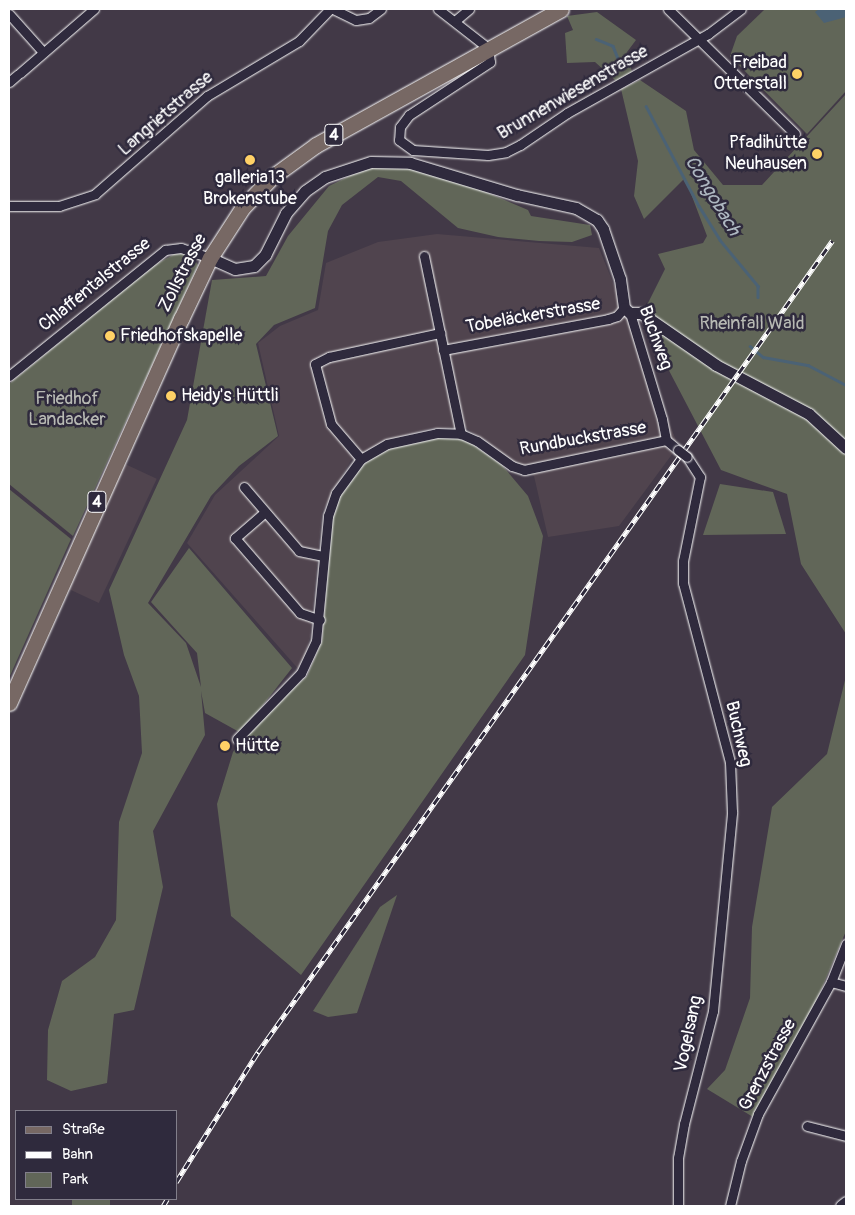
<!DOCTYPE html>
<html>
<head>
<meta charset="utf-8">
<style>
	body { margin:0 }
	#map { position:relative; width:855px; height:1215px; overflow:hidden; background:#423947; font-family:Pangolin,sans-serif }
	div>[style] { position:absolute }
	.built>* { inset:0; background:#50444e; transform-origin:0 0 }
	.green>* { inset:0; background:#616658; transform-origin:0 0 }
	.water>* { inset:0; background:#4b6275 }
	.stream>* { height:2.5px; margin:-1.25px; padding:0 1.25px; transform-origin:1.25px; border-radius:1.25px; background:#4b6275 }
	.roads { filter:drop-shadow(0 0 1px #fff) drop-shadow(0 0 1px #fff) }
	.minor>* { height:9px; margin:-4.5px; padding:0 4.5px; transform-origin:4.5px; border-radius:4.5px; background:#2f2a3d }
	.tertiary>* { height:11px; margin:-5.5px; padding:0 5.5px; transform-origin:5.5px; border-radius:5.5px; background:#2f2a3d }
	.primary>* { height:15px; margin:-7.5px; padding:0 7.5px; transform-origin:7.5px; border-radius:7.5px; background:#776864 }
	.rail>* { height:4.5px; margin-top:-2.25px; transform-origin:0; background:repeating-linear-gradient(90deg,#2f2a3d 0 8px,#fff 0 16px); box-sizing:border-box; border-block:1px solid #fff }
	.bridges { filter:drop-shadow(0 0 1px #fff) drop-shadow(0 0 1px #fff) }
	.minor-bridge>* { height:9px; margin:-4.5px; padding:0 4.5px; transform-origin:4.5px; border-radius:4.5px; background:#2f2a3d }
	.dots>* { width:14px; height:14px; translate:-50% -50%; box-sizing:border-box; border:2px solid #2f2a3d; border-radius:50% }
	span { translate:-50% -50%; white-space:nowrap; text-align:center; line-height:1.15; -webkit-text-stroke:5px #2f2a3d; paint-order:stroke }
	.shield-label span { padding:1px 4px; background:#2f2a3d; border:1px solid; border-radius:4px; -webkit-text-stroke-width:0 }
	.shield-label { font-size:16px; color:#fff; font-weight:700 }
	.poi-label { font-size:18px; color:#fff }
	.right { translate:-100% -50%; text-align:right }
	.left { translate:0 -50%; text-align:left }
	.street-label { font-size:18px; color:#fff }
	.park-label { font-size:18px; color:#b8bab4 }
	.water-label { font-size:19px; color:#aeb8c1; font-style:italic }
	.frame { position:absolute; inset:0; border:10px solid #fff; pointer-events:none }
	.legend { position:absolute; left:15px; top:1110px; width:162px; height:90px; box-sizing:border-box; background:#2f2a3d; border:1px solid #827f8b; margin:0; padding:6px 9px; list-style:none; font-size:15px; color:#fff }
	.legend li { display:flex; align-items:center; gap:10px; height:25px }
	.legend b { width:25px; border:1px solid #827f8b }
</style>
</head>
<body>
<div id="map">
	<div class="built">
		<div style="clip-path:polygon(437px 234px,599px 248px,676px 440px,673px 453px,619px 526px,548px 537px,534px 476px,465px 427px,432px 428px,385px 441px,351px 460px,322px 512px,310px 637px,301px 672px,187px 543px,215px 495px,279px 436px,258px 343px,280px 326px,318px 310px,326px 263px,378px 242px)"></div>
		<div style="left:125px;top:464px;width:35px;height:137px;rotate:25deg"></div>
	</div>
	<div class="green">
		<div style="clip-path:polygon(765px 9px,846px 9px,846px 91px,807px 134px,730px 56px,737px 36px)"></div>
		<div style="clip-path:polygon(597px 12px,636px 40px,627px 52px,632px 72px,616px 81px,595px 62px,567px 63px,565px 33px,573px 30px,567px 16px)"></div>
		<div style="clip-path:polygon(640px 80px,686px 111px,694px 150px,723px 185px,762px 185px,846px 94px,846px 634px,801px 564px,787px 494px,721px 470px,641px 317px,665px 269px,658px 254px,703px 243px,707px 236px,685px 178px,644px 219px,634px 196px,638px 161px,621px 89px)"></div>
		<div style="clip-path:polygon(368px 167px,400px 167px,441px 173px,528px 210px,531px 216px,590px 225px,592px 235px,572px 242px,539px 241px,498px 237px,458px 228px,401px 181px,378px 177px,342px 205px,328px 231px,315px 308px,274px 325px,256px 344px,278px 436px,239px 466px,211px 496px,148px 603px,186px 643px,201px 687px,197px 653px,151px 602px,189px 548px,292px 668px,241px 733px,205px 713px,201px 691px,205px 735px,153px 831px,163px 887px,134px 1010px,114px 1014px,107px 1083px,71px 1091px,47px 1080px,48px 1030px,62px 981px,95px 957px,116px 920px,119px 822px,142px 753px,139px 696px,124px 655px,109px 590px,187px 420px,212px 280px,266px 276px,288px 236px,329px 186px)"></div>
		<div style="clip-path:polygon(178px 252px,192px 256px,198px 265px,73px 536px,9px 484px,9px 384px,153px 266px)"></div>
		<div style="clip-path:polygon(422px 435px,462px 437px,502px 465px,528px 496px,543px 536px,525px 655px,301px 975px,231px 916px,217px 804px,233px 752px,250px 727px,307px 676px,322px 641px,333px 511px,345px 486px,365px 463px,390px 447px)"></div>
		<div style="clip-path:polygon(720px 484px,773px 492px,786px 534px,703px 535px)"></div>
		<div style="clip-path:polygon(9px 489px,71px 539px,9px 678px)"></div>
		<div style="clip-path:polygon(846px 676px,846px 931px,813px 1009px,753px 1117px,707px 1089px,725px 1070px,750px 998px,752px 927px,772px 807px,827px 754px)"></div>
		<div style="clip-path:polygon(397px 895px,357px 1013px,328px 1017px,313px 1011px,380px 907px)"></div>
		<div style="left:72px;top:1199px;width:38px;height:7px"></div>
	</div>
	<div class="water">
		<div style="clip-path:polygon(819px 9px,846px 9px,846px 17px,824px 23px,815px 12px)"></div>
	</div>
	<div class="stream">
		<div style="left:596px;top:39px;width:18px;rotate:22deg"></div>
		<div style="left:613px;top:46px;width:22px;rotate:68deg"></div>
		<div style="left:646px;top:106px;width:113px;rotate:62.1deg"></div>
		<div style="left:699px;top:206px;width:40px;rotate:58deg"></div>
		<div style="left:720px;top:240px;width:60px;rotate:50.4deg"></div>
		<div style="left:758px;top:286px;width:11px;rotate:90deg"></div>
		<div style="left:750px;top:346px;width:17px;rotate:40deg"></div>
		<div style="left:763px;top:357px;width:46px;rotate:10.1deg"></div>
		<div style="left:808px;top:365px;width:43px;rotate:27.8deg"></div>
	</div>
	<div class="roads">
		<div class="minor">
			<div style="left:333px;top:9px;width:25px;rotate:26deg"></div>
			<div style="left:356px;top:20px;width:13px;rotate:-9deg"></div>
			<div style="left:369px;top:18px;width:15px;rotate:-37deg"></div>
			<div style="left:438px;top:9px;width:63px;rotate:38deg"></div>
			<div style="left:488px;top:48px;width:14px;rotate:82deg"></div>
			<div style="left:490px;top:62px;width:97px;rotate:146.8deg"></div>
			<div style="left:409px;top:115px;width:15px;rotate:127deg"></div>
			<div style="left:400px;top:127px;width:13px;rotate:94deg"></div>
			<div style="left:399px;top:140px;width:17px;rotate:36deg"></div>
			<div style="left:413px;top:150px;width:75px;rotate:3.8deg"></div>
			<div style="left:488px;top:155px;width:18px;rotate:-9deg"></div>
			<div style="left:506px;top:152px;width:16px;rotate:-27deg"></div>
			<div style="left:520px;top:145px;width:57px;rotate:-34.2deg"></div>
			<div style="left:567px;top:113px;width:162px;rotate:-29.3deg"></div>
			<div style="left:708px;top:34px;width:41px;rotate:-37.1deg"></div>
			<div style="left:668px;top:9px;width:178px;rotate:44.5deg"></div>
			<div style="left:9px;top:14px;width:51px;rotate:48.2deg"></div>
			<div style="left:456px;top:20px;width:17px;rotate:-40deg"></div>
			<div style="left:20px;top:73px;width:98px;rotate:-40.9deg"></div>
			<div style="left:9px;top:82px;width:11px;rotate:-41deg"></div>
			<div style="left:9px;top:206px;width:50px"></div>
			<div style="left:59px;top:206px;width:38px;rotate:-18deg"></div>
			<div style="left:95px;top:194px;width:149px;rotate:-41.2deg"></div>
			<div style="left:207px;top:96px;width:107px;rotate:-30.9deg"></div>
			<div style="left:299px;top:41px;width:45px;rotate:-45.9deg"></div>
			<div style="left:424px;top:256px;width:182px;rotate:78.3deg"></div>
			<div style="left:630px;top:313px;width:111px;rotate:73.2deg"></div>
			<div style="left:662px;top:419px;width:21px;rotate:79deg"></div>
			<div style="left:666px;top:440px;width:16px;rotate:40deg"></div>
			<div style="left:443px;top:350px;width:168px;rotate:-10.6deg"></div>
			<div style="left:608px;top:319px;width:9px;rotate:-18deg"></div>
			<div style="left:617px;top:316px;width:11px;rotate:-49deg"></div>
			<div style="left:9px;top:376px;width:201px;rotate:-38.9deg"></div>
			<div style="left:165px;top:250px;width:16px;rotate:-7deg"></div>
			<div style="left:181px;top:248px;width:31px;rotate:19deg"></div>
			<div style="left:361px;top:459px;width:46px;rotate:-130.6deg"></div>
			<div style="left:331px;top:424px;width:62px;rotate:-104.9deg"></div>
			<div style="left:315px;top:364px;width:16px;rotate:-27deg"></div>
			<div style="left:329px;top:357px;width:114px;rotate:-12.2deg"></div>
			<div style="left:244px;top:487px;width:84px;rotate:49.3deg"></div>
			<div style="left:299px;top:551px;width:25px;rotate:12deg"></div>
			<div style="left:265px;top:512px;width:40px;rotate:139deg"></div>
			<div style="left:235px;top:538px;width:99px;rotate:49.1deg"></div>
			<div style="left:300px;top:613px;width:21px;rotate:19deg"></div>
			<div style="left:237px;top:739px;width:92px;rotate:-45.9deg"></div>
			<div style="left:301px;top:673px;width:35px;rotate:-65deg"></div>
			<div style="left:316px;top:641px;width:126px;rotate:-84.5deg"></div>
			<div style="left:328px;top:516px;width:24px;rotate:-71deg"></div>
			<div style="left:336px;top:493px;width:42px;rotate:-53.7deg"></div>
			<div style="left:361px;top:459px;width:30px;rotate:-30deg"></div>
			<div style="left:387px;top:444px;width:51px;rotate:-12.4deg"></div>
			<div style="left:437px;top:433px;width:24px;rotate:2deg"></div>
			<div style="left:461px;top:434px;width:17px;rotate:24deg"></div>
			<div style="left:477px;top:441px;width:43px;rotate:35.5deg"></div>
			<div style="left:512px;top:466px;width:13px;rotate:18deg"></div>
			<div style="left:524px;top:470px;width:145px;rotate:-11.9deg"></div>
			<div style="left:831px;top:982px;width:16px;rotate:15deg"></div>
			<div style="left:807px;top:1126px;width:40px;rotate:14.4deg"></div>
			<div style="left:678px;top:1206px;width:48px;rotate:-90deg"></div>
			<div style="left:678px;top:1158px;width:35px;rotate:-80deg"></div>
			<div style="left:684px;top:1124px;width:117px;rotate:-75.6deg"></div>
			<div style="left:713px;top:1011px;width:200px;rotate:-84.5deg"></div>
			<div style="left:732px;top:812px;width:50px;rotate:-92.3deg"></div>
			<div style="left:730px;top:762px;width:185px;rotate:-104.7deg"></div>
			<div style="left:683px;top:583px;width:22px;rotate:-90deg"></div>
			<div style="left:683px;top:561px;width:86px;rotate:-78.6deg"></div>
			<div style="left:700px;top:477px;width:24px;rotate:-123deg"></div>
			<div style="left:730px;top:1206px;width:46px;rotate:-76.3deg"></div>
			<div style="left:741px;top:1161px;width:50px;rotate:-70.1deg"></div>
			<div style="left:758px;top:1114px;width:151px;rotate:-61.1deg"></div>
			<div style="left:831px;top:982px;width:41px;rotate:-68.5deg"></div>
		</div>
		<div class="tertiary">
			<div style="left:210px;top:258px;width:27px;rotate:24deg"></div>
			<div style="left:235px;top:269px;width:19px;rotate:-9deg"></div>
			<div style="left:254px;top:266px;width:16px;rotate:-45deg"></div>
			<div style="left:265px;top:255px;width:47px;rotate:-63.4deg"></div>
			<div style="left:286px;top:213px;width:29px;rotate:-49deg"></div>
			<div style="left:305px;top:191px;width:24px;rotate:-35deg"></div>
			<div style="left:325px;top:177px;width:48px;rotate:-18.1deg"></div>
			<div style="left:371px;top:162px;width:39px;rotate:1deg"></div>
			<div style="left:410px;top:163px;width:112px;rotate:16.7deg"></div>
			<div style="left:517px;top:195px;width:60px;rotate:12.4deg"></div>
			<div style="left:576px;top:208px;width:24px;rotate:30deg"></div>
			<div style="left:597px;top:220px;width:11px;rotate:56deg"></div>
			<div style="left:603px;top:229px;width:53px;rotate:71.2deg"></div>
			<div style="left:620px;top:279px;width:29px;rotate:82deg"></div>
			<div style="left:624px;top:308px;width:8px;rotate:40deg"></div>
			<div style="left:630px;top:313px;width:11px"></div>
			<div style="left:641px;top:313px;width:91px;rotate:34.7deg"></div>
			<div style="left:716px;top:365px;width:105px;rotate:27.8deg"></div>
			<div style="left:809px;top:414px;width:50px;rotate:42.6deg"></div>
			<div style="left:841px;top:1206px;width:6px;rotate:-39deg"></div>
		</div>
		<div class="primary">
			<div style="left:9px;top:703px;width:421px;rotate:-65.9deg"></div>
			<div style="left:181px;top:319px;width:68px;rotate:-64.6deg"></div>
			<div style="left:210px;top:258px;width:61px;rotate:-57.1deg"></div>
			<div style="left:243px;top:207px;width:42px;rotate:-46deg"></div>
			<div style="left:272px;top:177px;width:54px;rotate:-36deg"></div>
			<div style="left:316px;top:145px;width:280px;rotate:-29deg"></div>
		</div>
	</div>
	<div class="rail">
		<div style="left:176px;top:1182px;width:154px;rotate:-57.8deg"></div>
		<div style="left:258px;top:1052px;width:994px;rotate:-54.71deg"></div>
		<div style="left:163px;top:1206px;width:8px;rotate:-60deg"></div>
	</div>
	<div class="bridges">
		<div class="minor-bridge">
			<div style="left:678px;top:450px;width:11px;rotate:38deg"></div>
		</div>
	</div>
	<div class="dots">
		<div style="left:797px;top:74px;background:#ffd166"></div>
		<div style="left:817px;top:154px;background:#ffd166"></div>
		<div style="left:250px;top:160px;background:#ffd166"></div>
		<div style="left:110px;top:336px;background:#ffd166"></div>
		<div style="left:171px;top:396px;background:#ffd166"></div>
		<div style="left:225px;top:746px;background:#ffd166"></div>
	</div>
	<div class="shield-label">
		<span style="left:334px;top:135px">4</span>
		<span style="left:97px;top:502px">4</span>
	</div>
	<div class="poi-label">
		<span class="right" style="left:787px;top:74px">Freibad<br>Otterstall</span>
		<span class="right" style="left:807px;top:154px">Pfadihütte<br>Neuhausen</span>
		<span style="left:250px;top:189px">galleria13<br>Brokenstube</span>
		<span class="left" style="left:120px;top:336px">Friedhofskapelle</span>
		<span class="left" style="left:181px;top:396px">Heidy's Hüttli</span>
		<span class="left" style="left:235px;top:746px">Hütte</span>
	</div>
	<div class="street-label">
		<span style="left:573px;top:93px;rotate:-30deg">Brunnenwiesenstrasse</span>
		<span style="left:166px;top:114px;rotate:-41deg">Langrietstrasse</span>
		<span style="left:183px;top:273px;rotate:-63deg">Zollstrasse</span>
		<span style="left:95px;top:285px;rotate:-39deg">Chlaffentalstrasse</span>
		<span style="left:533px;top:316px;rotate:-10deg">Tobeläckerstrasse</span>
		<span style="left:655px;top:338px;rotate:70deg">Buchweg</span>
		<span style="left:583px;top:439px;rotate:-10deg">Rundbuckstrasse</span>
		<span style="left:738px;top:734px;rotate:77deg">Buchweg</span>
		<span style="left:689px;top:1034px;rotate:-78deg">Vogelsang</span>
		<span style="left:768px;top:1065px;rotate:-62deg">Grenzstrasse</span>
	</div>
	<div class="park-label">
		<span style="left:752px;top:324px">Rheinfall Wald</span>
		<span style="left:67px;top:410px">Friedhof<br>Landacker</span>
	</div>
	<div class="water-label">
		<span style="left:712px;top:196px;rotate:59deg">Congobach</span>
	</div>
	<div class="frame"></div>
	<ul class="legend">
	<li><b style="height:6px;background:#776864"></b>Straße</li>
	<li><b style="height:6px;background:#fff"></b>Bahn</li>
	<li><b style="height:14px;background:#616658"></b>Park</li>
	</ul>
</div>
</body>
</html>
